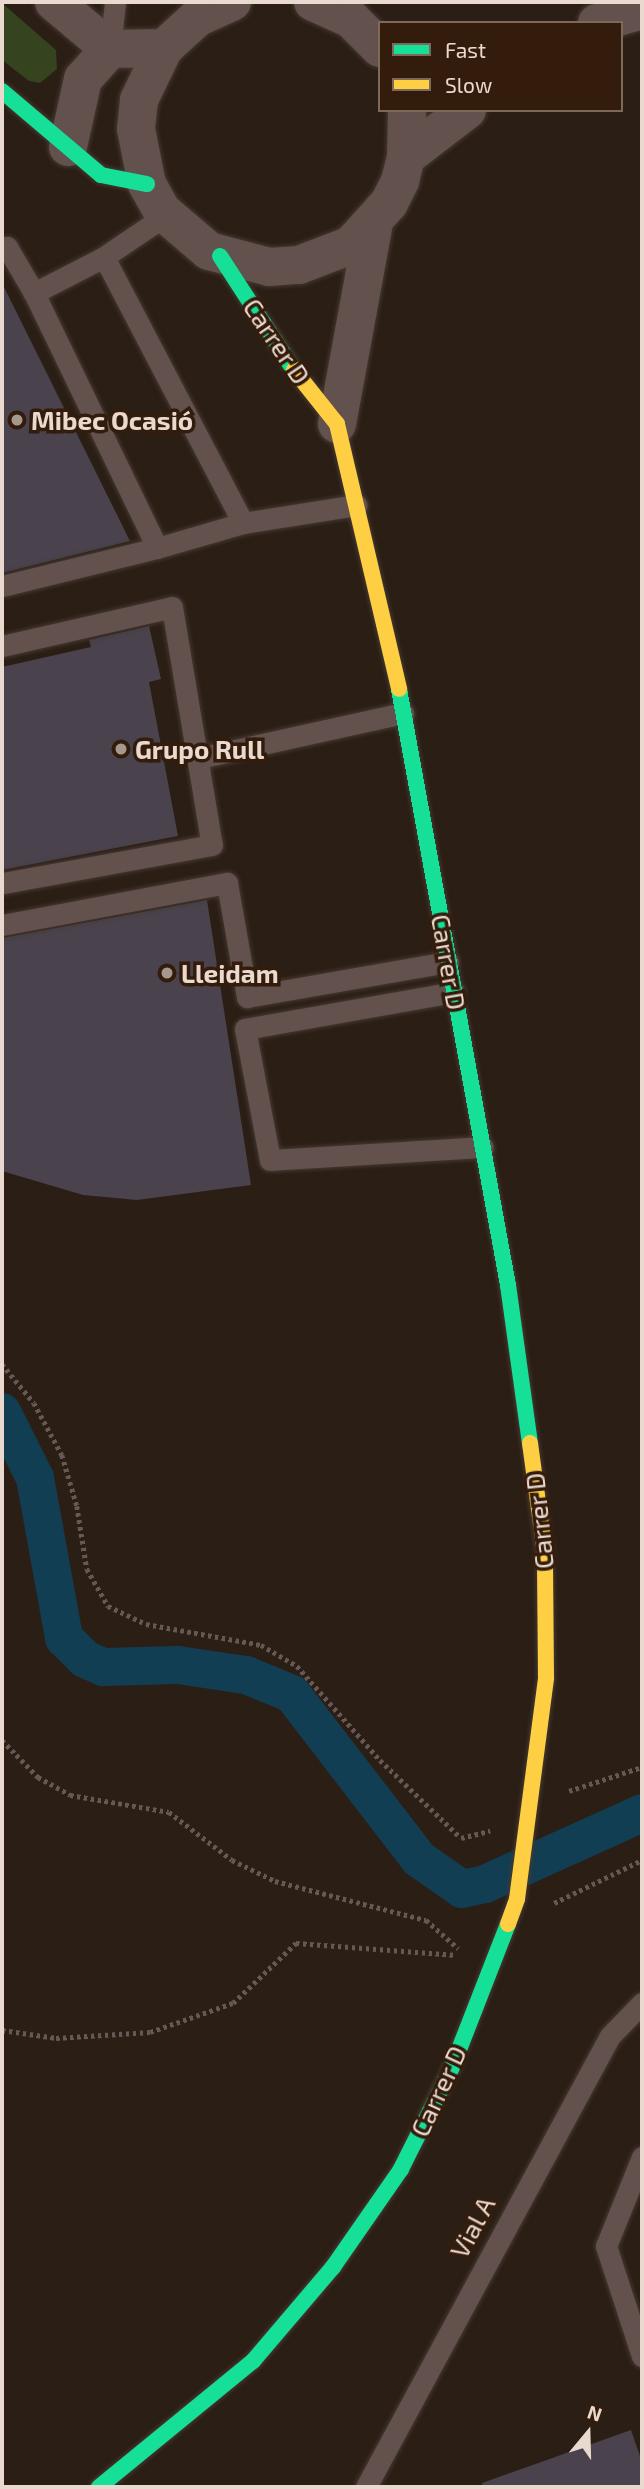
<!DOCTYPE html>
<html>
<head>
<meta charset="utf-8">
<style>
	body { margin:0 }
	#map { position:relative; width:644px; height:2489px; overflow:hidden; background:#2b1e15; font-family:"Exo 2",sans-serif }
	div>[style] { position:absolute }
	.green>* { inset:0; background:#35431f }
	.canal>* { height:38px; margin:-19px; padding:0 19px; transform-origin:19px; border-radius:19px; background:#123e53 }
	.building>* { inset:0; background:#4a424c }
	.path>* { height:4.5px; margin-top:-2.25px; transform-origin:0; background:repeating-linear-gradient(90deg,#665854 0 3.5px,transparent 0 7px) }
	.roads { filter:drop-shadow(0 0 2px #443931) drop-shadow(0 0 2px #443931) }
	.lane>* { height:21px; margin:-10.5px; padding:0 10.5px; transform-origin:10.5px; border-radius:10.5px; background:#63514e }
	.street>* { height:38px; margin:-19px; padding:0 19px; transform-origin:19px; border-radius:19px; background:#63514e }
	.fast>* { height:16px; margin:-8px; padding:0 8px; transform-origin:8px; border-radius:8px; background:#16e098 }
	.slow>* { height:16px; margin:-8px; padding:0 8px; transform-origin:8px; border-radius:8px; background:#ffcf43 }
	.dots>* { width:19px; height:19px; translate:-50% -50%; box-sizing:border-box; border:4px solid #341c0c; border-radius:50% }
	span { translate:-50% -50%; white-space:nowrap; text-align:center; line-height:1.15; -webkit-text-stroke:7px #341c0c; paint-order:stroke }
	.street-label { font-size:26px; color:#ead9cf }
	.poi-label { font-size:26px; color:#ead9cf; font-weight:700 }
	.left { translate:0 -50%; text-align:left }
	.frame { position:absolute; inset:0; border:4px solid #ead9cf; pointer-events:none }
	.legend { position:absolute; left:378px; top:21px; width:245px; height:91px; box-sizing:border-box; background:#341c0c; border:2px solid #7d685a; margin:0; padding:9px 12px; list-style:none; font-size:21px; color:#ead9cf }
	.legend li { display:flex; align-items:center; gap:14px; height:35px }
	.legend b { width:35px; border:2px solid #7d685a }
	.north { position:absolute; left:553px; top:2398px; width:70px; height:70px; -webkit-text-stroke:5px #341c0c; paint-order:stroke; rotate:19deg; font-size:19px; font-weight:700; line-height:28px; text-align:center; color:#ead9cf }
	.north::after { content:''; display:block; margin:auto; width:24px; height:32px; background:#ead9cf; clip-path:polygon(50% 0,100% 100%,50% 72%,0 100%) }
</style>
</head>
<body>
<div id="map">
	<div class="green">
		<div style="clip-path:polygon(2px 3px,56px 50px,57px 69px,40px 83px,29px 81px,2px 60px)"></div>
	</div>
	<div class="canal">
		<div style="left:2px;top:1412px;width:74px;rotate:63.4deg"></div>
		<div style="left:35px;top:1478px;width:163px;rotate:79.7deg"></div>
		<div style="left:64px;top:1638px;width:30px;rotate:45deg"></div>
		<div style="left:85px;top:1659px;width:20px;rotate:24deg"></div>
		<div style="left:103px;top:1667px;width:75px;rotate:-1.5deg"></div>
		<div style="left:178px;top:1665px;width:69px;rotate:8.4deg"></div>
		<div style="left:246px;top:1675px;width:50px;rotate:22.4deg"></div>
		<div style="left:292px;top:1694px;width:208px;rotate:52.4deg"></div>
		<div style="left:419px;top:1859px;width:52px;rotate:34.9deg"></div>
		<div style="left:462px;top:1889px;width:24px;rotate:-12deg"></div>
		<div style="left:485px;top:1884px;width:172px;rotate:-24.3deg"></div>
	</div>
	<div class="building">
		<div style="clip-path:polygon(2px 283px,130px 541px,2px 573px)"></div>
		<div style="clip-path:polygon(149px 626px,161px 679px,149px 682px,178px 836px,2px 870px,2px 667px,91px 647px,89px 640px)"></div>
		<div style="clip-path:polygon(207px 900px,251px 1185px,137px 1200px,83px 1195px,2px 1171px,2px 938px)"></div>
		<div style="clip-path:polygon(631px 2430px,642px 2462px,642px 2487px,483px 2487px,482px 2483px)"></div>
	</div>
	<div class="path">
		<div style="left:2px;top:1364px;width:50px;rotate:50.6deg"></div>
		<div style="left:34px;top:1403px;width:59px;rotate:61.7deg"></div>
		<div style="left:62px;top:1455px;width:53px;rotate:73.6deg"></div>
		<div style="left:77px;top:1506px;width:64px;rotate:81deg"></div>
		<div style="left:87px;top:1569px;width:43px;rotate:60.4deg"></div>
		<div style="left:108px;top:1606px;width:42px;rotate:25.3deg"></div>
		<div style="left:146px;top:1624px;width:117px;rotate:10.3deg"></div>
		<div style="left:261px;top:1645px;width:42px;rotate:30.3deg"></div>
		<div style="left:297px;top:1666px;width:125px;rotate:48.6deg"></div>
		<div style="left:380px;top:1760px;width:112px;rotate:43.9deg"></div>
		<div style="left:461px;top:1838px;width:30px;rotate:-14deg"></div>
		<div style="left:2px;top:1740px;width:52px;rotate:45.8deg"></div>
		<div style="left:38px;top:1777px;width:37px;rotate:29deg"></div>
		<div style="left:70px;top:1795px;width:100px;rotate:9.7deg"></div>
		<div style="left:169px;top:1812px;width:79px;rotate:37.3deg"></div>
		<div style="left:232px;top:1860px;width:48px;rotate:26deg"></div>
		<div style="left:275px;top:1881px;width:156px;rotate:14.5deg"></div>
		<div style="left:426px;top:1920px;width:43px;rotate:41.2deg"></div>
		<div style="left:569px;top:1791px;width:77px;rotate:-18.2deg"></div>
		<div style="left:554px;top:1903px;width:98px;rotate:-26deg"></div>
		<div style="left:2px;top:2030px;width:55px;rotate:8.4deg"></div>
		<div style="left:56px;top:2038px;width:94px;rotate:-3.7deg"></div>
		<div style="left:150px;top:2032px;width:88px;rotate:-19.3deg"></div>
		<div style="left:233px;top:2003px;width:87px;rotate:-43.6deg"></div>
		<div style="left:296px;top:1943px;width:158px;rotate:4.3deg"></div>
	</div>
	<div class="roads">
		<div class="lane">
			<div style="left:110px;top:49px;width:47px;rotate:-83.9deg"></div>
			<div style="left:166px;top:215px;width:75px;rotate:145.9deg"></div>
			<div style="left:104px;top:257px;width:300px;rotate:62.4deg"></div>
			<div style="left:243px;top:523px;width:115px;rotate:-9deg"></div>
			<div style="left:2px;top:250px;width:6px;rotate:-31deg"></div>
			<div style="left:7px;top:247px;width:53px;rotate:59.6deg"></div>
			<div style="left:104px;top:257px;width:79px;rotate:152.8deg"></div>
			<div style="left:34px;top:293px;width:283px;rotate:64.2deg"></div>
			<div style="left:157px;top:548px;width:90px;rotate:-16.2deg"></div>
			<div style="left:2px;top:586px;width:160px;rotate:-13.8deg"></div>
			<div style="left:2px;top:646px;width:174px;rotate:-12.9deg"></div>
			<div style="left:172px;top:607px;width:241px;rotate:80.5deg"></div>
			<div style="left:212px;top:845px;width:213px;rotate:169.7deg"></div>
			<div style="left:199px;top:758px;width:209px;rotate:-12.4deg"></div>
			<div style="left:2px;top:925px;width:229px;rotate:-10.6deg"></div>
			<div style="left:227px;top:883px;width:116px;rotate:80deg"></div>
			<div style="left:247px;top:997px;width:204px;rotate:-9.9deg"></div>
			<div style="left:454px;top:992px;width:212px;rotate:170deg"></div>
			<div style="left:245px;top:1029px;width:133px;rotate:79.2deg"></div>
			<div style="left:270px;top:1160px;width:213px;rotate:-3.5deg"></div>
			<div style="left:642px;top:2157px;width:96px;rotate:112deg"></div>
			<div style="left:606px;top:2246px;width:116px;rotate:71.9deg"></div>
			<div style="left:366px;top:2487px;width:513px;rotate:-61.59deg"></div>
			<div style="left:610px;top:2036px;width:46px;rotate:-45.9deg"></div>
		</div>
		<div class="street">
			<div style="left:54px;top:2px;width:73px;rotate:40deg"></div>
			<div style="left:110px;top:49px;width:54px;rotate:-1.1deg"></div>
			<div style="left:232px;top:2px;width:37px;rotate:156deg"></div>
			<div style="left:198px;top:17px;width:46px;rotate:137.6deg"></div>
			<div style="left:164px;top:48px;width:58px;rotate:115.7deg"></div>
			<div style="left:139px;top:100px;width:29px;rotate:96deg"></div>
			<div style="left:136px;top:129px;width:56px;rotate:78.7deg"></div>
			<div style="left:147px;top:184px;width:31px;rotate:61deg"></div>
			<div style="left:162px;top:211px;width:62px;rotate:40.4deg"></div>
			<div style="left:209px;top:251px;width:62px;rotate:14.9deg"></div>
			<div style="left:269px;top:267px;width:30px;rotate:-4deg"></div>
			<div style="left:299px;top:265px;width:56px;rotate:-21deg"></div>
			<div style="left:351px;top:245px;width:57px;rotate:-47.9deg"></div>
			<div style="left:389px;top:203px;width:25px;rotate:-63deg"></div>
			<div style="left:400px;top:181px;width:25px;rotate:-76deg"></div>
			<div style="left:406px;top:157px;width:47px;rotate:-88.8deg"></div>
			<div style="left:313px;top:2px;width:42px;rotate:24.1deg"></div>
			<div style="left:351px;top:19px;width:41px;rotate:45deg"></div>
			<div style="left:597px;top:23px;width:47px;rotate:-16.1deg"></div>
			<div style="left:68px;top:147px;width:70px;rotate:-77.6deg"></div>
			<div style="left:83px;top:79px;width:40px;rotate:-48deg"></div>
			<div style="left:406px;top:157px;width:77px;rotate:-37.6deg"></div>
			<div style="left:337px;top:424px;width:205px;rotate:-79.6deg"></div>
		</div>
		<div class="fast">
			<div style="left:2px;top:91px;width:130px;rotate:40.3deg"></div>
			<div style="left:101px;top:175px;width:47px;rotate:11.1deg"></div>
			<div style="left:220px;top:256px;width:136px;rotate:57deg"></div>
			<div style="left:399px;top:689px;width:606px;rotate:79.64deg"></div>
			<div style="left:508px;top:1285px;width:160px;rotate:82.1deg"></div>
			<div style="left:99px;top:2487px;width:199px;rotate:-39.3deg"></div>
			<div style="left:253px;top:2361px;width:123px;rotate:-49.6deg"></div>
			<div style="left:333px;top:2267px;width:119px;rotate:-55.2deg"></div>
			<div style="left:401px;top:2169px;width:116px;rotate:-63.4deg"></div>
			<div style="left:453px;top:2065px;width:151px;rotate:-68.7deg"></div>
		</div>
		<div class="slow">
			<div style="left:294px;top:370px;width:69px;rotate:51.5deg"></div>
			<div style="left:337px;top:424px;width:272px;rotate:76.8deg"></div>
			<div style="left:508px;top:1924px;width:27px;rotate:-70deg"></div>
			<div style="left:517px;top:1899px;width:223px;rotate:-82.5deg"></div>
			<div style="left:546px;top:1678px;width:124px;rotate:-90.5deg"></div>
			<div style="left:545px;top:1554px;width:112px;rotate:-97.7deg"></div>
		</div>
	</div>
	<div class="dots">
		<div style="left:17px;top:420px;background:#a7988e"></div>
		<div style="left:121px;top:749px;background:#a7988e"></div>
		<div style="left:167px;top:973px;background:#a7988e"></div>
	</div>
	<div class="street-label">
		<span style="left:277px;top:341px;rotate:56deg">Carrer D</span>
		<span style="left:449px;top:962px;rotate:80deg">Carrer D</span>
		<span style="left:539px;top:1521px;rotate:-96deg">Carrer D</span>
		<span style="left:438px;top:2091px;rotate:-65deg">Carrer D</span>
		<span style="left:472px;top:2227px;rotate:-62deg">Vial A</span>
	</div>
	<div class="poi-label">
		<span class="left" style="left:31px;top:420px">Mibec Ocasió</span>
		<span class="left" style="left:135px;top:749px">Grupo Rull</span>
		<span class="left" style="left:181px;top:973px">Lleidam</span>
	</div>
	<div class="frame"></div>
	<ul class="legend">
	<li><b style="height:9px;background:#16e098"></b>Fast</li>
	<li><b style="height:9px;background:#ffcf43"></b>Slow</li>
	</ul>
	<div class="north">N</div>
</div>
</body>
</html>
